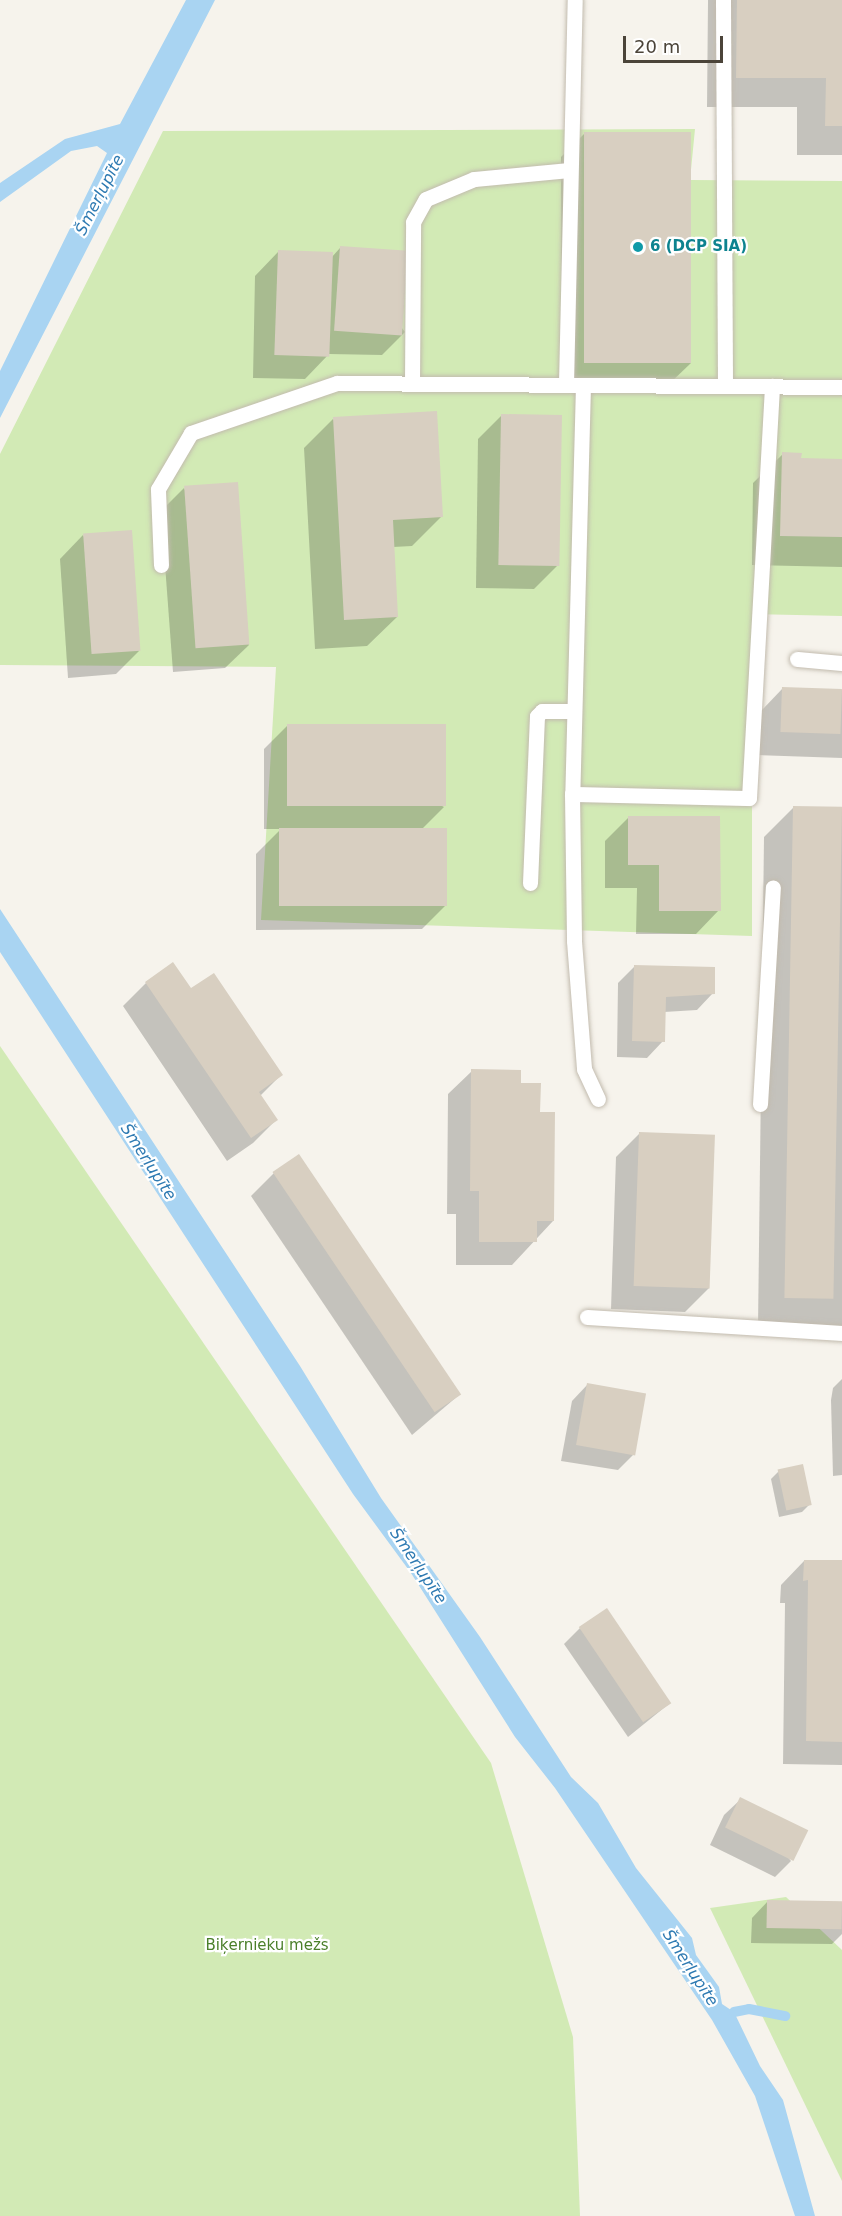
<!DOCTYPE html>
<html>
<head>
<meta charset="utf-8">
<style>
	body { margin:0 }
	#map { position:relative; width:842px; height:2216px; overflow:hidden; background:#f6f3ec; font-family:"DejaVu Sans",sans-serif }
	div>[style] { position:absolute }
	.green>* { inset:0; background:#d2eab5 }
	.water>* { inset:0; background:#a9d4f2 }
	.shadow>* { inset:0; background:#0003 }
	.stream>* { height:10px; margin:-5px; padding:0 5px; transform-origin:5px; border-radius:5px; background:#a9d4f2 }
	.building>* { inset:0; background:#d8cfc1; transform-origin:0 0 }
	.roads { filter:drop-shadow(0 0 2px #c2bbae) drop-shadow(0 0 2px #c2bbae) }
	.lane>* { height:15px; margin:-7.5px; padding:0 7.5px; transform-origin:7.5px; border-radius:7.5px; background:#fff }
	.dots>* { width:16px; height:16px; translate:-50% -50%; box-sizing:border-box; border:3px solid #fff; border-radius:50% }
	span { translate:-50% -50%; white-space:nowrap; text-align:center; line-height:1.15; -webkit-text-stroke:4.5px #fff; paint-order:stroke }
	.culture-label { font-size:15px; color:#0d838f; font-weight:700 }
	.left { translate:0 -50%; text-align:left }
	.park-label { font-size:15px; color:#4a7f2a }
	.water-label { font-size:16px; color:#2e7ab2; font-style:italic }
	.scale { position:absolute; left:623px; top:36px; width:100px; height:27px; box-sizing:border-box; border:3px solid #4b4439; border-top:0; padding-left:8px; font-size:18px; line-height:21px; white-space:nowrap; color:#4b4439; -webkit-text-stroke:4px #fff; paint-order:stroke }
</style>
</head>
<body>
<div id="map">
	<div class="green">
		<div style="clip-path:polygon(695px 129px,690px 180px,842px 181px,842px 616px,752px 614px,752px 936px,261px 920px,276px 667px,0 665px,0 454px,163px 131px)"></div>
		<div style="clip-path:polygon(0 1046px,491px 1763px,573px 2037px,580px 2216px,0 2216px)"></div>
		<div style="clip-path:polygon(786px 1897px,842px 1950px,842px 2181px,710px 1908px)"></div>
	</div>
	<div class="water">
		<div style="clip-path:polygon(186px 0,215px 0,0 418px,0 371px,107px 153px,97px 146px,71px 151px,0 202px,0 183px,65px 139px,120px 124px)"></div>
		<div style="clip-path:polygon(0 909px,300px 1366px,381px 1498px,480px 1637px,571px 1777px,598px 1803px,636px 1868px,692px 1938px,696px 1955px,719px 1987px,722px 2004px,734px 2012px,760px 2066px,783px 2100px,815px 2216px,795px 2216px,755px 2096px,712px 2020px,555px 1788px,515px 1737px,411px 1573px,353px 1494px,0 952px)"></div>
	</div>
	<div class="shadow">
		<div style="clip-path:polygon(708px 0,842px 0,842px 155px,797px 155px,797px 107px,707px 107px)"></div>
		<div style="clip-path:polygon(585px 133px,691px 363px,667px 386px,562px 386px,561px 157px)"></div>
		<div style="clip-path:polygon(340px 248px,405px 332px,382px 355px,329px 354px,305px 379px,253px 378px,255px 276px,278px 252px,331px 258px)"></div>
		<div style="clip-path:polygon(502px 415px,558px 565px,534px 589px,476px 588px,478px 439px)"></div>
		<div style="clip-path:polygon(333px 419px,441px 517px,412px 546px,393px 547px,397px 617px,367px 646px,315px 649px,304px 448px)"></div>
		<div style="clip-path:polygon(783px 454px,800px 460px,842px 461px,842px 567px,752px 565px,753px 483px)"></div>
		<div style="clip-path:polygon(184px 488px,249px 645px,225px 668px,173px 672px,161px 511px)"></div>
		<div style="clip-path:polygon(83px 535px,139px 651px,116px 674px,68px 678px,60px 559px)"></div>
		<div style="clip-path:polygon(783px 688px,842px 690px,842px 758px,758px 755px,760px 712px)"></div>
		<div style="clip-path:polygon(288px 725px,444px 807px,421px 830px,446px 905px,422px 929px,256px 930px,256px 854px,281px 829px,264px 829px,264px 749px)"></div>
		<div style="clip-path:polygon(793px 808px,842px 808px,842px 1328px,758px 1327px,764px 837px)"></div>
		<div style="clip-path:polygon(629px 817px,719px 910px,696px 934px,636px 934px,637px 888px,605px 888px,605px 841px)"></div>
		<div style="clip-path:polygon(634px 967px,713px 993px,697px 1010px,664px 1012px,663px 1041px,647px 1058px,617px 1057px,618px 983px)"></div>
		<div style="clip-path:polygon(146px 983px,191px 991px,281px 1075px,260px 1096px,276px 1120px,253px 1143px,227px 1161px,123px 1006px)"></div>
		<div style="clip-path:polygon(472px 1071px,519px 1084px,539px 1113px,553px 1221px,512px 1265px,456px 1265px,456px 1214px,447px 1214px,448px 1094px)"></div>
		<div style="clip-path:polygon(639px 1134px,709px 1288px,685px 1312px,611px 1309px,616px 1157px)"></div>
		<div style="clip-path:polygon(274px 1173px,459px 1395px,412px 1435px,251px 1196px)"></div>
		<div style="clip-path:polygon(842px 1379px,842px 1475px,833px 1476px,831px 1400px,833px 1388px)"></div>
		<div style="clip-path:polygon(588px 1384px,634px 1454px,618px 1470px,561px 1461px,572px 1401px)"></div>
		<div style="clip-path:polygon(779px 1471px,810px 1504px,802px 1512px,779px 1517px,771px 1479px)"></div>
		<div style="clip-path:polygon(804px 1561px,842px 1562px,842px 1765px,783px 1764px,785px 1603px,780px 1603px,781px 1585px)"></div>
		<div style="clip-path:polygon(580px 1628px,670px 1703px,628px 1737px,564px 1644px)"></div>
		<div style="clip-path:polygon(741px 1799px,791px 1861px,775px 1877px,710px 1845px,724px 1815px)"></div>
		<div style="clip-path:polygon(768px 1901px,842px 1902px,842px 1934px,832px 1944px,751px 1943px,752px 1918px)"></div>
	</div>
	<div class="stream">
		<div style="left:734px;top:2012px;width:15px;rotate:-11deg"></div>
		<div style="left:749px;top:2009px;width:37px;rotate:11deg"></div>
	</div>
	<div class="building">
		<div style="clip-path:polygon(737px 0,842px 0,842px 126px,825px 126px,826px 78px,736px 78px)"></div>
		<div style="left:584px;top:132px;width:107px;height:231px"></div>
		<div style="left:340px;top:246px;width:68px;height:85px;rotate:4deg"></div>
		<div style="left:278px;top:250px;width:55px;height:105px;rotate:2deg"></div>
		<div style="clip-path:polygon(437px 411px,443px 517px,393px 520px,398px 617px,344px 620px,333px 417px)"></div>
		<div style="left:501px;top:414px;width:61px;height:151px;rotate:1deg"></div>
		<div style="clip-path:polygon(782px 452px,802px 453px,801px 458px,842px 459px,842px 537px,780px 536px)"></div>
		<div style="left:238px;top:482px;width:163px;height:54px;rotate:86deg"></div>
		<div style="left:132px;top:530px;width:121px;height:49px;rotate:86deg"></div>
		<div style="left:782px;top:687px;width:60px;height:45px;rotate:2deg"></div>
		<div style="left:287px;top:724px;width:159px;height:82px"></div>
		<div style="left:793px;top:806px;width:49px;height:492px;rotate:1deg"></div>
		<div style="clip-path:polygon(628px 816px,720px 816px,721px 911px,659px 911px,659px 865px,628px 865px)"></div>
		<div style="left:447px;top:828px;width:78px;height:168px;rotate:90deg"></div>
		<div style="clip-path:polygon(173px 962px,191px 988px,214px 973px,283px 1075px,259px 1092px,278px 1120px,251px 1138px,145px 982px)"></div>
		<div style="clip-path:polygon(634px 965px,715px 967px,715px 994px,666px 997px,665px 1042px,632px 1041px)"></div>
		<div style="clip-path:polygon(471px 1069px,521px 1070px,521px 1083px,541px 1083px,540px 1112px,555px 1112px,554px 1221px,537px 1221px,537px 1242px,479px 1242px,479px 1191px,470px 1191px)"></div>
		<div style="left:639px;top:1132px;width:76px;height:154px;rotate:2deg"></div>
		<div style="left:299px;top:1154px;width:290px;height:32px;rotate:56deg"></div>
		<div style="left:587px;top:1383px;width:60px;height:63px;rotate:10deg"></div>
		<div style="left:803px;top:1464px;width:42px;height:26px;rotate:78deg"></div>
		<div style="clip-path:polygon(804px 1560px,842px 1560px,842px 1742px,806px 1741px,808px 1580px,803px 1581px)"></div>
		<div style="left:607px;top:1608px;width:115px;height:34px;rotate:56deg"></div>
		<div style="left:740px;top:1797px;width:76px;height:34px;rotate:26deg"></div>
		<div style="left:767px;top:1900px;width:75px;height:28px;rotate:1deg"></div>
	</div>
	<div class="roads">
		<div class="lane">
			<div style="left:723px;top:0;width:386px;rotate:89.7deg"></div>
			<div style="left:412px;top:383px;width:161px;rotate:-89.6deg"></div>
			<div style="left:413px;top:222px;width:26px;rotate:-61deg"></div>
			<div style="left:426px;top:199px;width:52px;rotate:-22.6deg"></div>
			<div style="left:474px;top:179px;width:96px;rotate:-5.4deg"></div>
			<div style="left:566px;top:384px;width:384px;rotate:-88.7deg"></div>
			<div style="left:583px;top:385px;width:409px;rotate:91.5deg"></div>
			<div style="left:572px;top:794px;width:177px;rotate:1.3deg"></div>
			<div style="left:749px;top:798px;width:413px;rotate:-86.8deg"></div>
			<div style="left:161px;top:565px;width:76px;rotate:-92.3deg"></div>
			<div style="left:158px;top:489px;width:65px;rotate:-59.5deg"></div>
			<div style="left:191px;top:433px;width:154px;rotate:-18.9deg"></div>
			<div style="left:337px;top:383px;width:505px;rotate:0.45deg"></div>
			<div style="left:797px;top:659px;width:45px;rotate:5.1deg"></div>
			<div style="left:572px;top:794px;width:147px;rotate:89.2deg"></div>
			<div style="left:574px;top:941px;width:128px;rotate:85.5deg"></div>
			<div style="left:584px;top:1069px;width:33px;rotate:65deg"></div>
			<div style="left:530px;top:883px;width:167px;rotate:-87.6deg"></div>
			<div style="left:537px;top:716px;width:7px;rotate:-45deg"></div>
			<div style="left:542px;top:711px;width:32px"></div>
			<div style="left:760px;top:1104px;width:217px;rotate:-86.6deg"></div>
			<div style="left:587px;top:1317px;width:256px;rotate:3.6deg"></div>
		</div>
	</div>
	<div class="dots">
		<div style="left:638px;top:247px;background:#0f9aa8"></div>
	</div>
	<div class="culture-label">
		<span class="left" style="left:650px;top:247px">6 (DCP SIA)</span>
	</div>
	<div class="park-label">
		<span style="left:267px;top:1946px">Biķernieku mežs</span>
	</div>
	<div class="water-label">
		<span style="left:100px;top:195px;rotate:-63deg">Šmerļupīte</span>
		<span style="left:148px;top:1162px;rotate:57deg">Šmerļupīte</span>
		<span style="left:418px;top:1566px;rotate:56deg">Šmerļupīte</span>
		<span style="left:690px;top:1968px;rotate:57deg">Šmerļupīte</span>
	</div>
	<div class="scale">20 m</div>
</div>
</body>
</html>
